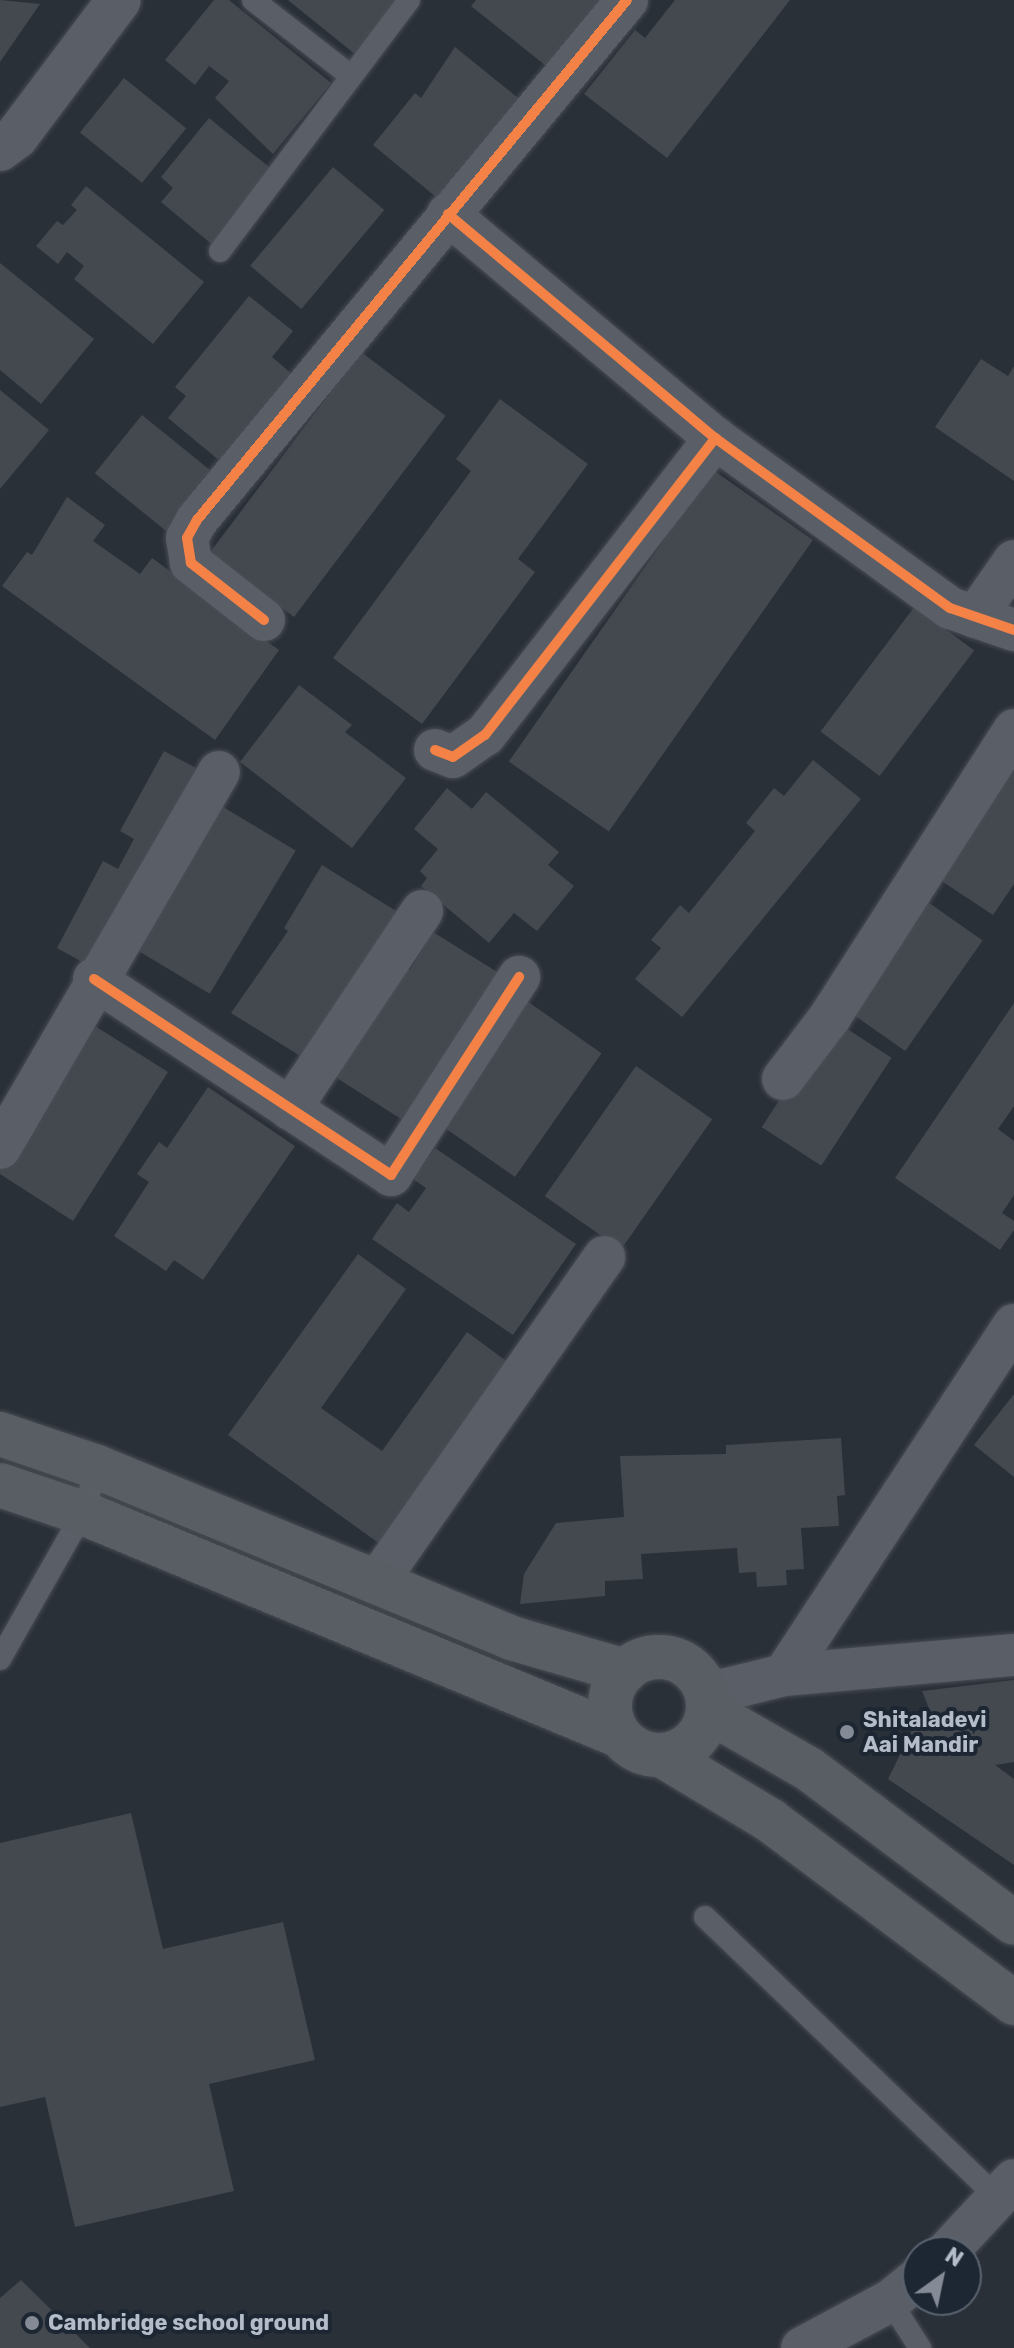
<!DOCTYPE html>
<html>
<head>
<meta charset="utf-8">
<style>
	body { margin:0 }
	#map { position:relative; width:1014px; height:2348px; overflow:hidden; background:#2a3038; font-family:Rubik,sans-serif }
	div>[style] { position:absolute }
	.building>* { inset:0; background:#444950; transform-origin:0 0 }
	.roads { filter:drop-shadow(0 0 2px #484c53) drop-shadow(0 0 2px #484c53) }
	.service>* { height:22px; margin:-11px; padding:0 11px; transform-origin:11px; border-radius:11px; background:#5a5e66 }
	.minor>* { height:42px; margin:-21px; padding:0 21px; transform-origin:21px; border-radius:21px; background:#5a5e66 }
	.tertiary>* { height:44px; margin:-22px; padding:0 22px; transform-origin:22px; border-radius:22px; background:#5a5e66 }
	.secondary>* { height:44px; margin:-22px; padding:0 22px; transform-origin:22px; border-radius:22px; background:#595d64 }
	.secondary>.ring { margin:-22px; padding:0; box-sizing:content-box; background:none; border:44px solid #595d64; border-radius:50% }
	.cycleway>* { height:10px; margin:-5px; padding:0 5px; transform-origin:5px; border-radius:5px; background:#f48246 }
	.dots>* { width:22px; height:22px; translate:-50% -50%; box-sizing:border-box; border:4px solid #1d2633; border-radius:50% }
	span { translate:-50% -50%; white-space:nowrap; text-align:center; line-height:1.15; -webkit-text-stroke:8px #1d2633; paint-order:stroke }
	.poi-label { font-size:22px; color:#b4bcc9; font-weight:700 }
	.left { translate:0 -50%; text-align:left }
	.north { position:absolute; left:902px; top:2236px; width:80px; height:80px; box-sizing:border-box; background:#1d2633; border:2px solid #59626f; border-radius:50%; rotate:33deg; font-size:22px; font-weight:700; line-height:32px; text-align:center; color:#b4bcc9 }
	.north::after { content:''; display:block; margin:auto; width:28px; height:36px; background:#848b96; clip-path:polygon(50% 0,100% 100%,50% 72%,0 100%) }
</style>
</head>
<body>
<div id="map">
	<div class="building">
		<div style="clip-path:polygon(0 0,40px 4px,0 62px)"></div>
		<div style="clip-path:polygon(214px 0,229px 0,331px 83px,273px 154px,215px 98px,229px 81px,209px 66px,195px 85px,165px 60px)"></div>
		<div style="clip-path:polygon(288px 0,401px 0,356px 55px)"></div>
		<div style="clip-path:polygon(476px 0,608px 0,551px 70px,471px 6px)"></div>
		<div style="clip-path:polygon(675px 0,790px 0,667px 158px,584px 94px,635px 30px,645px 38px)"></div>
		<div style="clip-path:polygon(455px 47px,523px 102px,442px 202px,373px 145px,415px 93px,421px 98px)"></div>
		<div style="left:124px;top:78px;width:80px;height:70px;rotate:39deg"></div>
		<div style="clip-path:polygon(209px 118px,275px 172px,214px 246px,161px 202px,173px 188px,161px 177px)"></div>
		<div style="left:333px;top:167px;width:67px;height:129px;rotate:40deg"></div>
		<div style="clip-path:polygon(86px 186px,204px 282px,153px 344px,74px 279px,84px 266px,67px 252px,58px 264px,36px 246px,57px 221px,63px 225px,77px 210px,71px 205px)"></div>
		<div style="clip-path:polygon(0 263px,94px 339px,41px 404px,0 370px)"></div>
		<div style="clip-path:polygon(249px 296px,293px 331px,272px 357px,298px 379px,226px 466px,168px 418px,186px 396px,175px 387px)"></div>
		<div style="left:361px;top:352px;width:106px;height:252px;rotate:37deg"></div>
		<div style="clip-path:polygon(981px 359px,1008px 376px,1014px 366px,1014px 481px,935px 427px)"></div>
		<div style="clip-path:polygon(0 390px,49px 430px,0 489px)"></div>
		<div style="clip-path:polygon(500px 399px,588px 464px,518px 559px,535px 572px,422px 724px,333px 658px,471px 471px,456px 459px)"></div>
		<div style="left:142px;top:415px;width:93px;height:75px;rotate:39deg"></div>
		<div style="left:713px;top:470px;width:122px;height:356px;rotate:35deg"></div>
		<div style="clip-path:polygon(67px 497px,105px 525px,93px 541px,140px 574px,152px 558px,279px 650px,215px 740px,2px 586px,27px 552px,32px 555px)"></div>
		<div style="left:915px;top:606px;width:74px;height:157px;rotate:37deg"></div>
		<div style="clip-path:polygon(299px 685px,352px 725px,345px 732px,406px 778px,352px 848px,240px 762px)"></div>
		<div style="clip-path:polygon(164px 751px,198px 769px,91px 967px,57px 948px,103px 861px,118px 869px,134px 839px,120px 831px)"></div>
		<div style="clip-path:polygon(813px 760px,861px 799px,682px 1017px,635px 979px,661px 948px,651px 940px,680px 905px,689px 913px,755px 831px,746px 823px,774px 788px,784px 796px)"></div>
		<div style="clip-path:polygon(1014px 763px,1014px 884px,993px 915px,934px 876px)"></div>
		<div style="clip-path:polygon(447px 788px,472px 809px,486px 792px,559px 852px,548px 865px,574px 886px,537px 931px,514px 913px,489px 943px,421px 886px,427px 878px,420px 871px,438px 849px,414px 829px)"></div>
		<div style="left:210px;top:799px;width:100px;height:167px;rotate:31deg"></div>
		<div style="clip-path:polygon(322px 865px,401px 914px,310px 1062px,231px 1013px,288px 931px,284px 928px)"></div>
		<div style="left:922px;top:898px;width:74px;height:135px;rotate:35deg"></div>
		<div style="clip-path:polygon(433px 932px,502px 975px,409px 1124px,332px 1075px,401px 964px,410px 970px)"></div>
		<div style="left:527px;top:1001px;width:91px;height:151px;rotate:35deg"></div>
		<div style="clip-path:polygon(1014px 1003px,1014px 1106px,998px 1129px,1014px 1141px,1014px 1195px,1002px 1213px,1014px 1221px,1014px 1230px,1000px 1250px,895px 1178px)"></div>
		<div style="left:832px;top:1019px;width:71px;height:129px;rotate:33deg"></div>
		<div style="clip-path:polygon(95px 1026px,168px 1072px,73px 1221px,0 1174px,0 1161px)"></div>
		<div style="left:636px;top:1066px;width:93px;height:159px;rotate:35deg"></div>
		<div style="clip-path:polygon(208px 1087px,295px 1146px,203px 1280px,174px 1260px,166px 1271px,114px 1236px,149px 1182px,137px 1174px,159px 1142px,167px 1148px)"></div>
		<div style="clip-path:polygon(435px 1148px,576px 1244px,513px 1335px,372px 1239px,397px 1203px,409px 1212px,426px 1188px,413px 1179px)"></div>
		<div style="clip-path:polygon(358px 1254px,406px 1289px,321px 1408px,382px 1451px,467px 1332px,517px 1369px,387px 1549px,228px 1435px)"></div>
		<div style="clip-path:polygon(1014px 1394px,1014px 1477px,974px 1445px)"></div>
		<div style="clip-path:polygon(841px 1438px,845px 1495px,837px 1496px,839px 1526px,801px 1528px,804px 1569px,786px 1570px,787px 1585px,757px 1587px,756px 1572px,739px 1573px,737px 1548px,641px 1554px,643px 1579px,605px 1581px,605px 1596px,520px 1604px,524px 1574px,556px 1523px,624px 1517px,620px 1456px,726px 1454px,726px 1445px)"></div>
		<div style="clip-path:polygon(1014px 1680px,1014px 1762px,995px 1765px,1014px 1779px,1014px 1865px,888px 1779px,918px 1718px,930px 1711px,922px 1691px)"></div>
		<div style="clip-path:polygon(131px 1813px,163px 1949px,283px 1922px,315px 2060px,209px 2084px,234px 2191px,75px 2227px,45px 2097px,0 2107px,0 1843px)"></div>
		<div style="clip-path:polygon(21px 2280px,90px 2348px,0 2348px,0 2298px)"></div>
	</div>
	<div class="roads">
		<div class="service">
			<div style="left:253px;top:0;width:124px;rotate:37.8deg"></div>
			<div style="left:220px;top:251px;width:314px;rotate:-53deg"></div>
			<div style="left:0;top:1659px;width:168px;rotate:-60.4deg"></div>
			<div style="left:83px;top:1513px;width:48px;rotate:-73.1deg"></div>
			<div style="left:705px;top:1917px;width:406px;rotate:43.8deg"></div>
			<div style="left:890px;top:2301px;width:56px;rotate:57.4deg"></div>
		</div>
		<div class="minor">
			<div style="left:448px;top:214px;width:349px;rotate:40deg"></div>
			<div style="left:715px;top:438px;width:290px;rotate:35.9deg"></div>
			<div style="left:950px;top:608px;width:68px;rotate:19deg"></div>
			<div style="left:975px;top:617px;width:68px;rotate:-55.1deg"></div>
			<div style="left:264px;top:620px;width:93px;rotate:-142deg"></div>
			<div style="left:191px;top:563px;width:25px;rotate:-99deg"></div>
			<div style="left:187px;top:538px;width:21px;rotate:-61deg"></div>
			<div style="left:197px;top:520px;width:675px;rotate:-50.41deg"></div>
			<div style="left:435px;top:750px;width:19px;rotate:21deg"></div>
			<div style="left:453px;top:757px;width:39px;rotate:-35deg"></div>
			<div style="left:485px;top:735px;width:376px;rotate:-52.2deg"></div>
			<div style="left:94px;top:979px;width:356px;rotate:33.4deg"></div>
			<div style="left:391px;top:1175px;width:236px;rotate:-57.1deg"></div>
			<div style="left:783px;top:1079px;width:78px;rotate:-52.8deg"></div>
			<div style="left:830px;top:1017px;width:341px;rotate:-57.3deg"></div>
			<div style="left:290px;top:1109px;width:238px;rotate:-56.3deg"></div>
			<div style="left:0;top:1148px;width:435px;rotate:-59.8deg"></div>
			<div style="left:376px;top:1583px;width:398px;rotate:-55deg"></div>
			<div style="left:784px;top:1675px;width:419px;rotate:-56.7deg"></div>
			<div style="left:707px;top:1694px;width:79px;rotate:-13.9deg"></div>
			<div style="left:784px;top:1675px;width:231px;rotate:-5deg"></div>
			<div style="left:947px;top:2252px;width:98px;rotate:-47.1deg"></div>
			<div style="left:802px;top:2348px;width:100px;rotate:-28.1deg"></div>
			<div style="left:890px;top:2301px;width:36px;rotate:-39deg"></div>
		</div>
		<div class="tertiary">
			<div style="left:0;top:149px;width:20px;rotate:-37deg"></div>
			<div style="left:16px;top:137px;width:171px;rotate:-53.1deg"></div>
		</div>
		<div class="secondary">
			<div style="left:0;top:1434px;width:102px;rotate:18.8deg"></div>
			<div style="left:97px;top:1467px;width:448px;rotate:22.4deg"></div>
			<div style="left:511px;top:1638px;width:119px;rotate:16.1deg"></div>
			<div style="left:0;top:1485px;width:88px;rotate:18.6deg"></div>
			<div style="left:83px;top:1513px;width:579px;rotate:22.54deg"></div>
			<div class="ring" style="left:610px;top:1657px;width:54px;height:54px"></div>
			<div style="left:708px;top:1711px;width:116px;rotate:29.9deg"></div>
			<div style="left:809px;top:1769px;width:256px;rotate:36.9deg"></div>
			<div style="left:663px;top:1756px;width:126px;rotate:31deg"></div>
			<div style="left:771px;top:1821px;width:304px;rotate:36.8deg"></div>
		</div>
	</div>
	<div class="cycleway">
		<div style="left:448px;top:214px;width:349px;rotate:40deg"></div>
		<div style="left:715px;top:438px;width:290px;rotate:35.9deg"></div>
		<div style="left:950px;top:608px;width:68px;rotate:19deg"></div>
		<div style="left:264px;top:620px;width:93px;rotate:-142deg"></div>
		<div style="left:191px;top:563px;width:25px;rotate:-99deg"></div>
		<div style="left:187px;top:538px;width:21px;rotate:-61deg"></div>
		<div style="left:197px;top:520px;width:675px;rotate:-50.41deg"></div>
		<div style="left:435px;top:750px;width:19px;rotate:21deg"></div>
		<div style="left:453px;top:757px;width:39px;rotate:-35deg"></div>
		<div style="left:485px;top:735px;width:376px;rotate:-52.2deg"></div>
		<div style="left:94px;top:979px;width:356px;rotate:33.4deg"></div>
		<div style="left:391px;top:1175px;width:236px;rotate:-57.1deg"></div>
	</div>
	<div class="dots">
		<div style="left:847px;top:1732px;background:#848b96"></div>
		<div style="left:32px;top:2323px;background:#848b96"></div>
	</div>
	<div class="poi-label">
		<span class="left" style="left:863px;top:1732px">Shitaladevi<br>Aai Mandir</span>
		<span class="left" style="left:48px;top:2323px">Cambridge school ground</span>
	</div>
	<div class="north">N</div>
</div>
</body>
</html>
